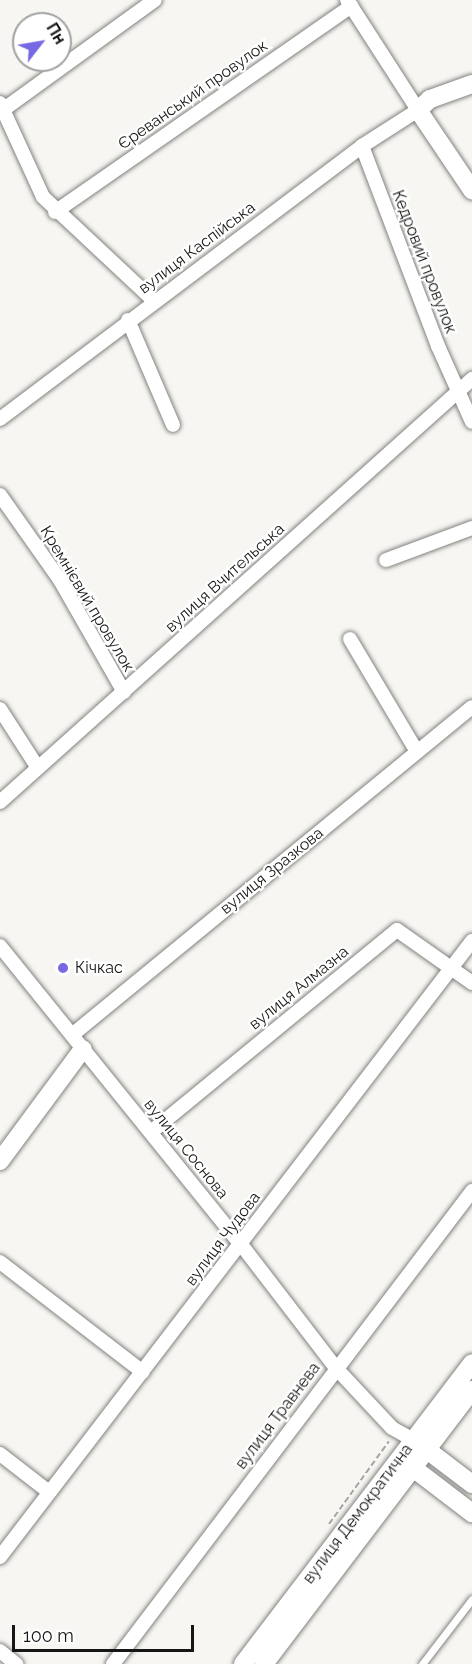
<!DOCTYPE html>
<html>
<head>
<meta charset="utf-8">
<style>
	body { margin:0 }
	#map { position:relative; width:472px; height:1664px; overflow:hidden; background:#f7f6f3; font-family:Raleway,sans-serif }
	div>[style] { position:absolute }
	.path>* { height:2px; margin-top:-1px; transform-origin:0; background:repeating-linear-gradient(90deg,#a5a4a2 0 6px,transparent 0 9px) }
	.roads { filter:drop-shadow(0 0 2px #83827f) drop-shadow(0 0 2px #83827f) }
	.lane>* { height:7px; margin:-3.5px; padding:0 3.5px; transform-origin:3.5px; border-radius:3.5px; background:#fff }
	.street>* { height:14px; margin:-7px; padding:0 7px; transform-origin:7px; border-radius:7px; background:#fff }
	.secondary>* { height:18px; margin:-9px; padding:0 9px; transform-origin:9px; border-radius:9px; background:#fff }
	.dots>* { width:16px; height:16px; translate:-50% -50%; box-sizing:border-box; border:3px solid #fff; border-radius:50% }
	span { translate:-50% -50%; white-space:nowrap; text-align:center; line-height:1.15; -webkit-text-stroke:4.5px #fff; paint-order:stroke }
	.street-label { font-size:16px; color:#161615 }
	.poi-label { font-size:16px; color:#161615 }
	.left { translate:0 -50%; text-align:left }
	.north { position:absolute; left:12px; top:12px; width:60px; height:60px; box-sizing:border-box; background:#fff; border:2px solid #a2a2a1; border-radius:50%; rotate:59deg; font-size:16px; font-weight:700; line-height:24px; text-align:center; color:#161615 }
	.north::after { content:''; display:block; margin:auto; width:21px; height:27px; background:#7768e3; clip-path:polygon(50% 0,100% 100%,50% 72%,0 100%) }
	.scale { position:absolute; left:12px; top:1625px; width:182px; height:27px; box-sizing:border-box; border:3px solid #161615; border-top:0; padding-left:8px; font-size:18px; line-height:21px; white-space:nowrap; color:#161615; -webkit-text-stroke:4px #fff; paint-order:stroke }
</style>
</head>
<body>
<div id="map">
	<div class="path">
		<div style="left:329px;top:1524px;width:102px;rotate:-54.1deg"></div>
	</div>
	<div class="roads">
		<div class="lane">
			<div style="left:422px;top:1664px;width:82px;rotate:-52.4deg"></div>
		</div>
		<div class="street">
			<div style="left:0;top:103px;width:103px;rotate:65.4deg"></div>
			<div style="left:43px;top:197px;width:152px;rotate:43.1deg"></div>
			<div style="left:0;top:112px;width:191px;rotate:-35.9deg"></div>
			<div style="left:362px;top:146px;width:214px;rotate:69.2deg"></div>
			<div style="left:438px;top:346px;width:83px;rotate:65.9deg"></div>
			<div style="left:55px;top:212px;width:361px;rotate:-34.8deg"></div>
			<div style="left:128px;top:320px;width:114px;rotate:66.8deg"></div>
			<div style="left:0;top:419px;width:453px;rotate:-37deg"></div>
			<div style="left:362px;top:146px;width:67px;rotate:-32.7deg"></div>
			<div style="left:418px;top:110px;width:131px;rotate:-122.8deg"></div>
			<div style="left:0;top:495px;width:104px;rotate:54.8deg"></div>
			<div style="left:60px;top:580px;width:129px;rotate:60.3deg"></div>
			<div style="left:386px;top:560px;width:92px;rotate:-20.4deg"></div>
			<div style="left:350px;top:639px;width:131px;rotate:59.3deg"></div>
			<div style="left:0;top:709px;width:70px;rotate:57.2deg"></div>
			<div style="left:0;top:802px;width:634px;rotate:-41.87deg"></div>
			<div style="left:0;top:946px;width:382px;rotate:51.1deg"></div>
			<div style="left:240px;top:1243px;width:156px;rotate:52.5deg"></div>
			<div style="left:335px;top:1367px;width:83px;rotate:46.9deg"></div>
			<div style="left:392px;top:1428px;width:25px;rotate:29deg"></div>
			<div style="left:72px;top:1035px;width:517px;rotate:-39.35deg"></div>
			<div style="left:151px;top:1132px;width:318px;rotate:-39.4deg"></div>
			<div style="left:397px;top:930px;width:92px;rotate:35.2deg"></div>
			<div style="left:0;top:1262px;width:180px;rotate:37.6deg"></div>
			<div style="left:0;top:1454px;width:62px;rotate:37.8deg"></div>
			<div style="left:0;top:1557px;width:776px;rotate:-52.54deg"></div>
			<div style="left:0;top:1651px;width:21px;rotate:39deg"></div>
			<div style="left:113px;top:1664px;width:594px;rotate:-52.8deg"></div>
		</div>
		<div class="secondary">
			<div style="left:472px;top:84px;width:45px;rotate:160.3deg"></div>
			<div style="left:430px;top:99px;width:16px;rotate:137deg"></div>
			<div style="left:418px;top:110px;width:97px;rotate:56deg"></div>
			<div style="left:0;top:1161px;width:139px;rotate:-53.5deg"></div>
			<div style="left:418px;top:1443px;width:68px;rotate:37.2deg"></div>
			<div style="left:404px;top:1461px;width:86px;rotate:37.4deg"></div>
			<div style="left:243px;top:1664px;width:378px;rotate:-52.7deg"></div>
			<div style="left:264px;top:1664px;width:344px;rotate:-52.8deg"></div>
		</div>
	</div>
	<div class="dots">
		<div style="left:63px;top:968px;background:#7768e3"></div>
	</div>
	<div class="street-label">
		<span style="left:193px;top:95px;rotate:-35deg">Єреванський провулок</span>
		<span style="left:197px;top:248px;rotate:-37deg">вулиця Каспійська</span>
		<span style="left:424px;top:262px;rotate:69deg">Кедровий провулок</span>
		<span style="left:225px;top:578px;rotate:-42deg">вулиця Вчительська</span>
		<span style="left:87px;top:599px;rotate:59deg">Кремнієвий провулок</span>
		<span style="left:272px;top:871px;rotate:-39deg">вулиця Зразкова</span>
		<span style="left:299px;top:988px;rotate:-39deg">вулиця Алмазна</span>
		<span style="left:186px;top:1149px;rotate:51deg">вулиця Соснова</span>
		<span style="left:223px;top:1239px;rotate:-53deg">вулиця Чудова</span>
		<span style="left:278px;top:1416px;rotate:-53deg">вулиця Травнева</span>
		<span style="left:358px;top:1514px;rotate:-53deg">вулиця Демократична</span>
	</div>
	<div class="poi-label">
		<span class="left" style="left:75px;top:968px">Кічкас</span>
	</div>
	<div class="north">Пн</div>
	<div class="scale">100 m</div>
</div>
</body>
</html>
